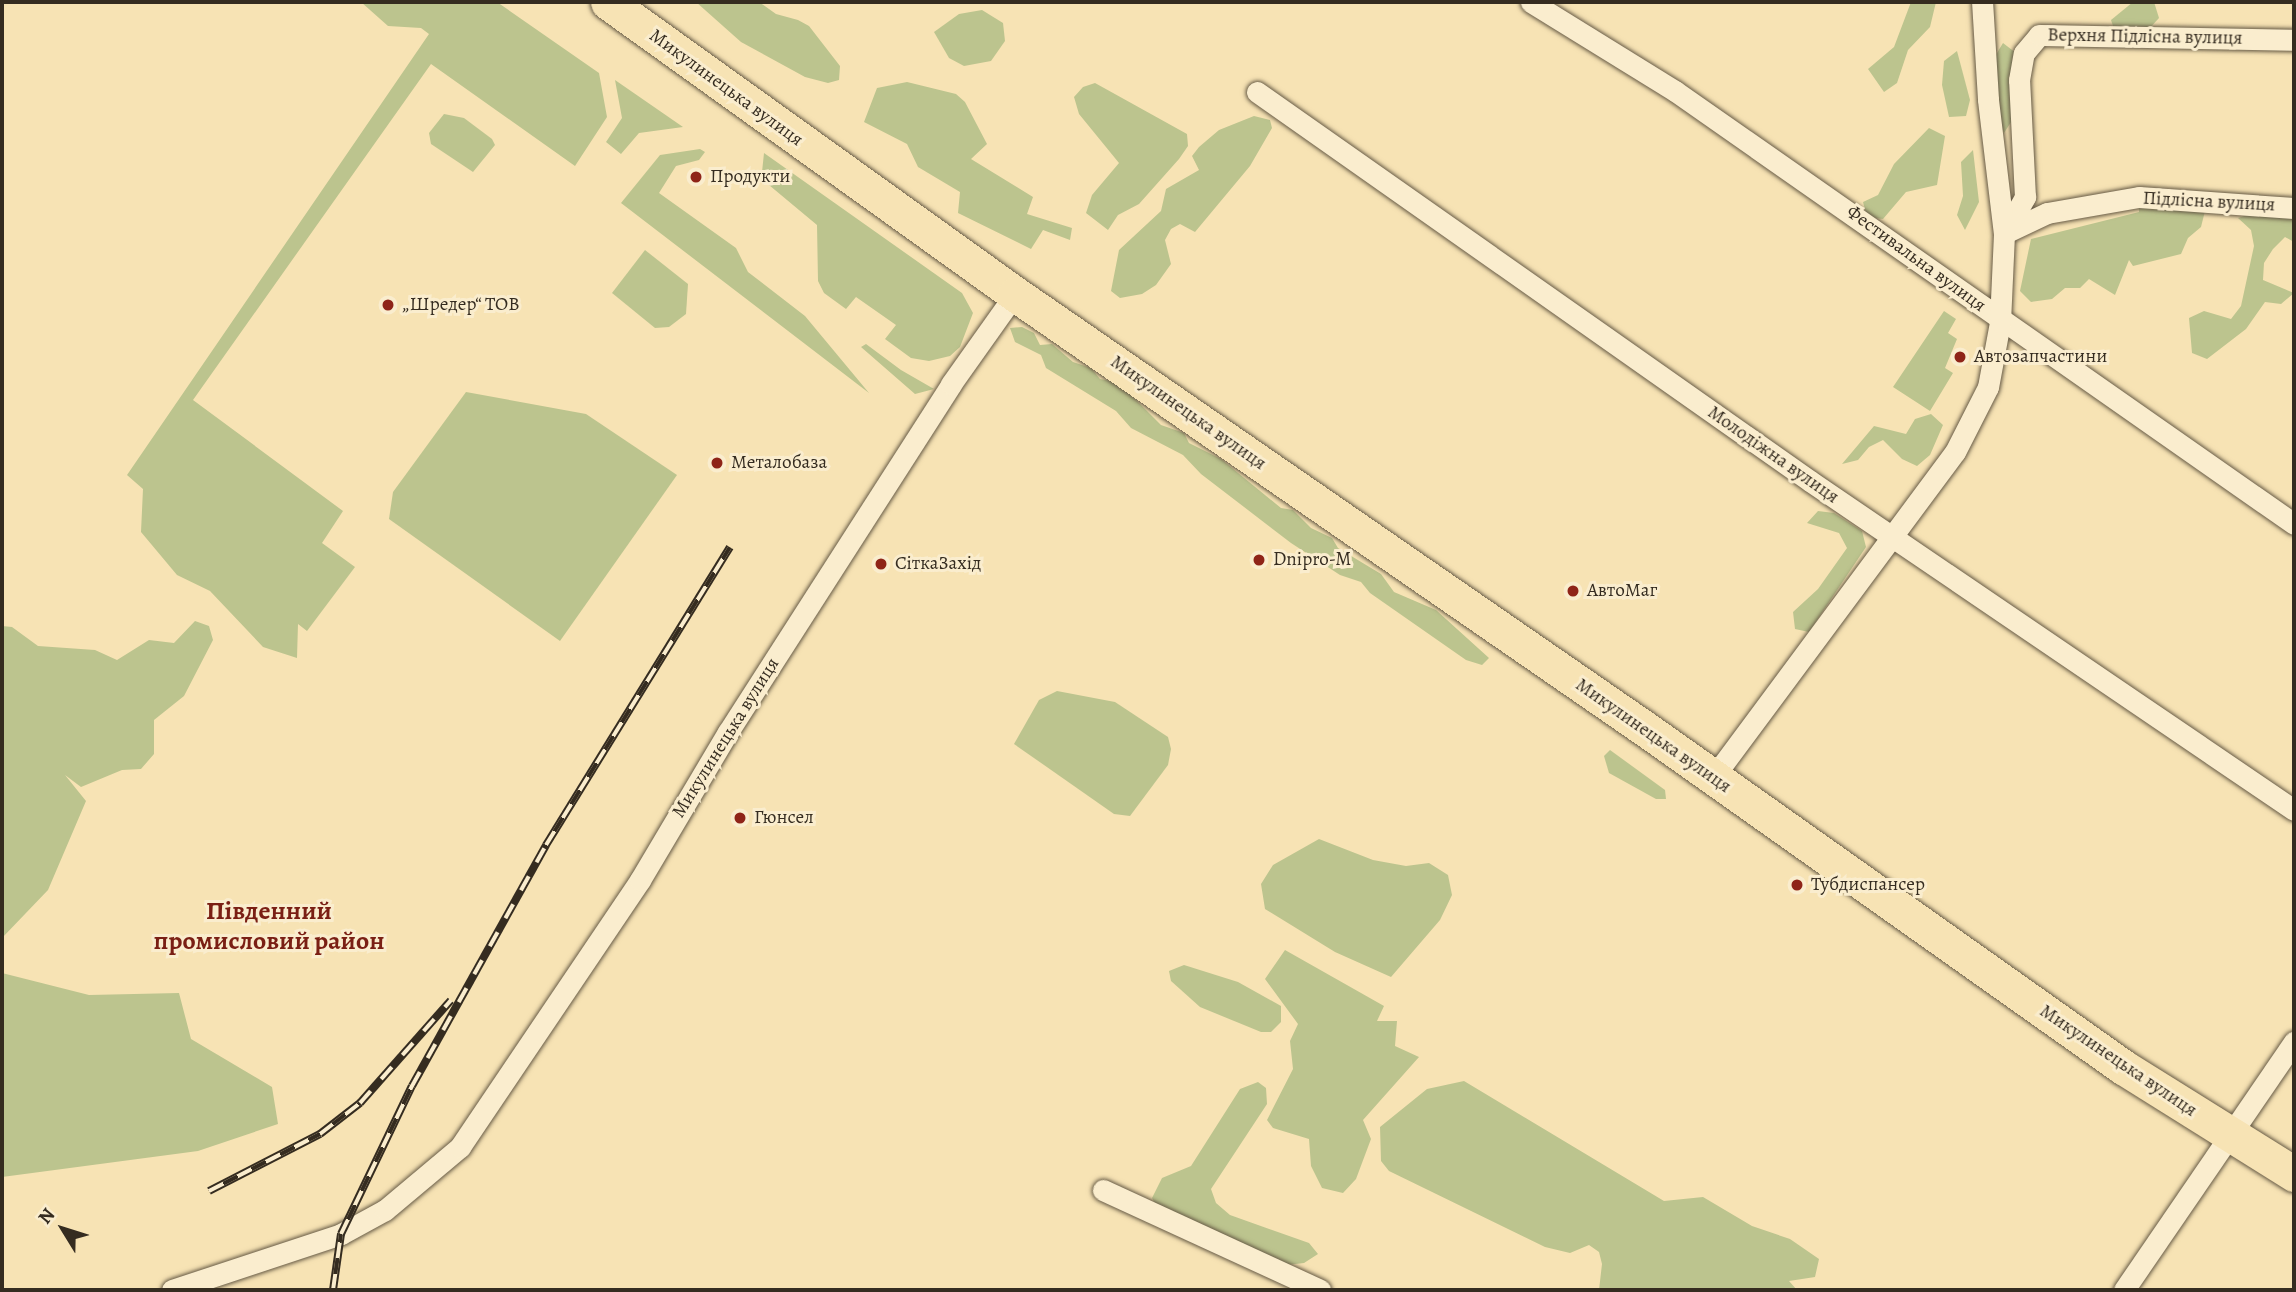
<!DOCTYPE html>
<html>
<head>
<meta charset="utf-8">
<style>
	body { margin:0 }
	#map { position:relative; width:2296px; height:1292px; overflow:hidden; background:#f7e3b4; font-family:Alegreya,serif }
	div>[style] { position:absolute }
	.green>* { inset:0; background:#bcc48e }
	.roads { filter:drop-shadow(0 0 2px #665a45) drop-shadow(0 0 2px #665a45) }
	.minor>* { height:21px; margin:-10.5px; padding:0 10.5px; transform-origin:10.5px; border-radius:10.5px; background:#faedce }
	.trunk>* { height:35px; margin:-17.5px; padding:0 17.5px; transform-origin:17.5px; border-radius:17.5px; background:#f7e3b4 }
	.rail>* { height:8px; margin-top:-4px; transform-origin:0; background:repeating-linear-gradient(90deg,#faedce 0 16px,#352c20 0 32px); box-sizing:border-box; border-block:2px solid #352c20 }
	.dots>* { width:19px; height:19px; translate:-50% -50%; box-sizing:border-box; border:4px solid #faedce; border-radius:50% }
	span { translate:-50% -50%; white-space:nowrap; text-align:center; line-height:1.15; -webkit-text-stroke:6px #faedce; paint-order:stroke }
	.street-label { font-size:19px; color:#352c20 }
	.poi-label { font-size:19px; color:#352c20 }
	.left { translate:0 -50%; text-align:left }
	.district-label { font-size:26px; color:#7a1f14; font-weight:700 }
	.frame { position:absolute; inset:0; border:4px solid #352c20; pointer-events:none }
	.north { position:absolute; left:28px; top:1194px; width:70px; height:70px; -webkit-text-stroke:5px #faedce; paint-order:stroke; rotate:308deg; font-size:19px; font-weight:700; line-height:28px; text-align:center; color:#352c20 }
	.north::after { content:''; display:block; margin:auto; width:24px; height:32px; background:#352c20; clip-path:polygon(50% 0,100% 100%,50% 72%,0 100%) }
</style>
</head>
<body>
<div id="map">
	<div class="green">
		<div style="clip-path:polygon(361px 2px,497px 2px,599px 73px,607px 117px,575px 166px,431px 64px,193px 400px,343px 511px,322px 543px,355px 567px,307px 631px,298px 624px,297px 658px,263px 647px,210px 591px,177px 575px,141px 532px,143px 489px,127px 475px,429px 34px,421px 28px,388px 26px)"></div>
		<div style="clip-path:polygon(696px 2px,759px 2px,776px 14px,798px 20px,809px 26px,840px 66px,839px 80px,828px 83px,805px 77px,741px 42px)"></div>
		<div style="clip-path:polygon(1911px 2px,1936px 2px,1930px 27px,1908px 50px,1897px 83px,1884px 92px,1868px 69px,1894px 47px)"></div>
		<div style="clip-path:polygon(2133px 2px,2154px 2px,2159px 18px,2148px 30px,2114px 29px,2111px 20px)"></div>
		<div style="clip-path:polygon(982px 10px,1003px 23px,1005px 41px,991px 61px,964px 66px,949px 58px,934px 32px,959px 14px)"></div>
		<div style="clip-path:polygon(2003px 43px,2016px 53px,2013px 119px,2004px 133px,1993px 108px,1994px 58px)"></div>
		<div style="clip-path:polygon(1957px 51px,1970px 100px,1966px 116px,1949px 117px,1942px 85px,1944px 61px)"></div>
		<div style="clip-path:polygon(615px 80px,683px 127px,639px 133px,621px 154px,606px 142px,622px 118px)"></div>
		<div style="clip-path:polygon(907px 82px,956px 94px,965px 102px,987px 144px,971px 159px,1033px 197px,1027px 214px,1072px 228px,1070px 240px,1043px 230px,1031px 249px,958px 213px,960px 192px,918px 167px,907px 144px,864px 122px,877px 88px)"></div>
		<div style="clip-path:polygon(1095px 83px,1187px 134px,1188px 146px,1179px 159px,1139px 204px,1118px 215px,1108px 230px,1086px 213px,1092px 195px,1119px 163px,1079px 114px,1074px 97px,1083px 87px)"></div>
		<div style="clip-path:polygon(444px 114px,464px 118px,492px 139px,495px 145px,473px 172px,431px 144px,429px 133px)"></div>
		<div style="clip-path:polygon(1254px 116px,1270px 120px,1272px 128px,1250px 166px,1195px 232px,1180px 224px,1171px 229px,1165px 240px,1171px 264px,1156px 285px,1142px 294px,1120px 298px,1111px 291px,1119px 250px,1161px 211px,1166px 189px,1199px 170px,1192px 156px,1199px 147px,1219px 130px)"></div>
		<div style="clip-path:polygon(1929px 128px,1945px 136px,1937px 185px,1906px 192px,1883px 219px,1867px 217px,1863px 202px,1878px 195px,1894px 164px)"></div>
		<div style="clip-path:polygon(700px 149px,705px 152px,699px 160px,676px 166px,659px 193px,736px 248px,748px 272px,805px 316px,869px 393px,621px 203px,660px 155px)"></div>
		<div style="clip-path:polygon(1973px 150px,1979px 202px,1965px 230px,1957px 215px,1963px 196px,1961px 162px)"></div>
		<div style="clip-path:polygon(764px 153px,962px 293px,973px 313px,960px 347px,950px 356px,929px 361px,911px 358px,885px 339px,896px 325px,856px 297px,846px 309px,824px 293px,818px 281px,817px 225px,769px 185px,762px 172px)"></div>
		<div style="clip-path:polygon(2139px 207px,2205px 211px,2201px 227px,2188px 238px,2181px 254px,2133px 266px,2129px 260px,2115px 295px,2089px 279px,2080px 288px,2065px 288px,2052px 299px,2031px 302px,2020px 291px,2031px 239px,2139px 212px)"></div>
		<div style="clip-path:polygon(2254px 213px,2294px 215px,2294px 242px,2285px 237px,2273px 249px,2264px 263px,2263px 280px,2294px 293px,2281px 304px,2265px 302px,2246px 329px,2207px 359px,2192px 353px,2189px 318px,2204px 311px,2231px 319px,2241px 306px,2254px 246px,2251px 230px,2238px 218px)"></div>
		<div style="clip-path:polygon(645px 250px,688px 284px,686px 314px,669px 327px,655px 328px,612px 293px)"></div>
		<div style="clip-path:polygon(1944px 311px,1956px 319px,1948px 333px,1957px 339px,1945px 368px,1953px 373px,1930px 411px,1893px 387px)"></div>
		<div style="clip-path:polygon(1022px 327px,1034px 333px,1040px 345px,1052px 344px,1073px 362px,1091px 368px,1100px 379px,1111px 381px,1130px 394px,1161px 425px,1184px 433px,1189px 443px,1221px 459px,1281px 508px,1293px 510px,1311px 528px,1332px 538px,1338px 548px,1381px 574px,1394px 592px,1436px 610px,1489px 658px,1482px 665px,1466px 660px,1370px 593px,1361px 582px,1340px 575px,1291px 543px,1201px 474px,1183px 455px,1131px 428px,1116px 411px,1046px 368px,1041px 355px,1015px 342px,1010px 328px)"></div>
		<div style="clip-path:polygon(866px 344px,901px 370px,934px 389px,915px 394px,861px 347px)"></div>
		<div style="clip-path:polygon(466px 392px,586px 414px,677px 475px,560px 641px,389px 519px,393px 492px)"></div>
		<div style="clip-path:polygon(1931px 414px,1943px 425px,1930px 455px,1917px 466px,1902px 459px,1883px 440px,1869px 447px,1858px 460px,1842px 464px,1874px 426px,1906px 434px,1915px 419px)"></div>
		<div style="clip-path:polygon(1818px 511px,1834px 513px,1862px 531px,1866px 547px,1809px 632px,1795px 629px,1793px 612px,1818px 589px,1847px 548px,1839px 533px,1807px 523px)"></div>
		<div style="clip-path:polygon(195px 621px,209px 626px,213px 640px,184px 696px,154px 720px,154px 754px,141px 769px,122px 770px,81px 787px,65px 775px,86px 801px,48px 890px,2px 938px,2px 626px,12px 627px,38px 646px,95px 650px,117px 660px,149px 640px,174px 643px)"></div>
		<div style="clip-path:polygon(1057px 691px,1115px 702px,1168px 737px,1171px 749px,1168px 765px,1130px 816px,1114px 814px,1014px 744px,1039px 700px)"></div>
		<div style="clip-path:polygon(1610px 750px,1665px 790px,1666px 799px,1656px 799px,1609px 773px,1604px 756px)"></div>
		<div style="clip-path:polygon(1319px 839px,1373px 860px,1406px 866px,1429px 863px,1448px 875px,1452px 895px,1440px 920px,1391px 977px,1335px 952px,1265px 909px,1261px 884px,1273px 865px)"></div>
		<div style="clip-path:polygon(1285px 950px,1384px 1006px,1377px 1021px,1397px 1021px,1395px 1046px,1419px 1057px,1363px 1120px,1371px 1139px,1356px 1179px,1343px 1193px,1322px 1188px,1311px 1166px,1309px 1139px,1273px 1128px,1267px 1120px,1293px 1069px,1290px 1041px,1298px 1024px,1265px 979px)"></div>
		<div style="clip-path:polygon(1184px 965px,1238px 982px,1281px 1006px,1281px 1022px,1271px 1032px,1261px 1032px,1200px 1007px,1171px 981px,1169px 971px)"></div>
		<div style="clip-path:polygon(2px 973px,89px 995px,179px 993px,191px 1039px,272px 1087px,278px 1124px,198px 1151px,2px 1177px)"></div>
		<div style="clip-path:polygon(1464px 1081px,1664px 1201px,1703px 1197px,1752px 1226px,1790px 1239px,1819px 1259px,1815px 1277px,1789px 1281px,1797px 1290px,1599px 1290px,1602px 1264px,1599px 1252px,1589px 1245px,1570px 1253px,1545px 1247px,1389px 1171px,1381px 1161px,1380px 1127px,1427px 1089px)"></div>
		<div style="clip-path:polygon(1258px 1082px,1266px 1088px,1267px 1104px,1211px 1189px,1216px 1203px,1230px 1215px,1309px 1243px,1318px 1254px,1304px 1263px,1278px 1266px,1157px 1207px,1152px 1198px,1162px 1178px,1191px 1166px,1240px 1089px)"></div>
	</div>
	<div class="roads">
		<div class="minor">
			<div style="left:1531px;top:2px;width:169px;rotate:31.7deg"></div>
			<div style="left:1675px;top:91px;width:755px;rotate:34.97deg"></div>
			<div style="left:1257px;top:92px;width:676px;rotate:35.12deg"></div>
			<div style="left:1810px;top:481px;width:585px;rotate:34.21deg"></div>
			<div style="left:2009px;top:231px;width:42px;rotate:-25.3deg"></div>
			<div style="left:2047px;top:213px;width:93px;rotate:-9.9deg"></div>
			<div style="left:2139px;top:197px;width:155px;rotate:4.1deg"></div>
			<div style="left:2004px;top:234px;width:43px;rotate:-60.4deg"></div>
			<div style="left:2025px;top:197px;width:117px;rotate:-92.9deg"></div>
			<div style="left:2019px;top:80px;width:27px;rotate:-80deg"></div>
			<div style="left:2024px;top:53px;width:23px;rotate:-50deg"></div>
			<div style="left:2039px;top:35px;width:255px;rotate:1.1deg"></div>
			<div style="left:1712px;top:779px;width:407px;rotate:-53.4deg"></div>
			<div style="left:1955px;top:452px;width:73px;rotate:-63.1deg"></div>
			<div style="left:1988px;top:387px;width:66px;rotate:-79.5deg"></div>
			<div style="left:2000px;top:322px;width:88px;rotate:-87.4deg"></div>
			<div style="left:2004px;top:234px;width:136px;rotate:-96.8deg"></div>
			<div style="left:1988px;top:99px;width:97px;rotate:-93.5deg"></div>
			<div style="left:1103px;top:1190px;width:239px;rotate:24.7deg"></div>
			<div style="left:172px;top:1290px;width:178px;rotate:-18.3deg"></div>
			<div style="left:341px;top:1234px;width:50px;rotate:-28.6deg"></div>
			<div style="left:385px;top:1210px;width:98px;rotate:-40deg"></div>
			<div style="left:460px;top:1147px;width:322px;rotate:-56deg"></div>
			<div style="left:640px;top:880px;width:172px;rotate:-59.3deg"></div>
			<div style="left:728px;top:732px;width:413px;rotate:-57.3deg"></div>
			<div style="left:951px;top:384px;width:110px;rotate:-54.6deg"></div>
			<div style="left:2124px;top:1290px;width:301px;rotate:-55.6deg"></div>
		</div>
		<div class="trunk">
			<div style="left:608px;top:2px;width:501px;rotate:35.66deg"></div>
			<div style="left:1015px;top:294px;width:764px;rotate:34.61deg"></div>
			<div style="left:1644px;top:728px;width:587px;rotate:35.29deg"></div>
			<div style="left:2123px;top:1067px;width:202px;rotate:32deg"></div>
		</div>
	</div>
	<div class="rail">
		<div style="left:209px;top:1191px;width:125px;rotate:-27.2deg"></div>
		<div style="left:320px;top:1134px;width:51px;rotate:-37.8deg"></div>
		<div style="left:360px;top:1103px;width:137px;rotate:-48.5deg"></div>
		<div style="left:333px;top:1290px;width:57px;rotate:-81.9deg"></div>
		<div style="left:341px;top:1234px;width:164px;rotate:-64.4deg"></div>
		<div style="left:412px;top:1086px;width:276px;rotate:-60.9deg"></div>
		<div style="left:546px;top:845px;width:350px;rotate:-58.3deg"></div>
	</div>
	<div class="dots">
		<div style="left:696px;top:177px;background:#8f2418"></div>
		<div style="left:388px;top:305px;background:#8f2418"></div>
		<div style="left:1960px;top:357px;background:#8f2418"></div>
		<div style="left:717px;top:463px;background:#8f2418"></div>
		<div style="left:1259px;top:560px;background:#8f2418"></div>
		<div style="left:881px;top:564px;background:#8f2418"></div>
		<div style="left:1573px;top:591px;background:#8f2418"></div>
		<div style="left:740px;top:818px;background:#8f2418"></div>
		<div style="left:1797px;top:885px;background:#8f2418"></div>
	</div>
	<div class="street-label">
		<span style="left:2145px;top:37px;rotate:1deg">Верхня Підлісна вулиця</span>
		<span style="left:726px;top:88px;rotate:36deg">Микулинецька вулиця</span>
		<span style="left:2209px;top:202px;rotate:3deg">Підлісна вулиця</span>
		<span style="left:1916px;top:259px;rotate:36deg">Фестивальна вулиця</span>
		<span style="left:1188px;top:413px;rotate:35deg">Микулинецька вулиця</span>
		<span style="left:1773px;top:455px;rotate:35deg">Молодіжна вулиця</span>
		<span style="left:1653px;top:736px;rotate:35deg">Микулинецька вулиця</span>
		<span style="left:726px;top:738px;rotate:-58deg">Микулинецька вулиця</span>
		<span style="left:2118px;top:1061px;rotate:34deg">Микулинецька вулиця</span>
	</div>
	<div class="poi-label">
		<span class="left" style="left:710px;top:177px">Продукти</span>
		<span class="left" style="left:402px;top:305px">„Шредер“ ТОВ</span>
		<span class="left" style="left:1974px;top:357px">Автозапчастини</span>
		<span class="left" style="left:731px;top:463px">Металобаза</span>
		<span class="left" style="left:1273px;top:560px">Dnipro-M</span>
		<span class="left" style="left:895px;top:564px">СіткаЗахід</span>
		<span class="left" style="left:1587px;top:591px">АвтоМаг</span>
		<span class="left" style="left:754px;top:818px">Гюнсел</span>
		<span class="left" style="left:1811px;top:885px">Тубдиспансер</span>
	</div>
	<div class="district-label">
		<span style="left:269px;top:926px">Південний<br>промисловий район</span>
	</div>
	<div class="frame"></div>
	<div class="north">N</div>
</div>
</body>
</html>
